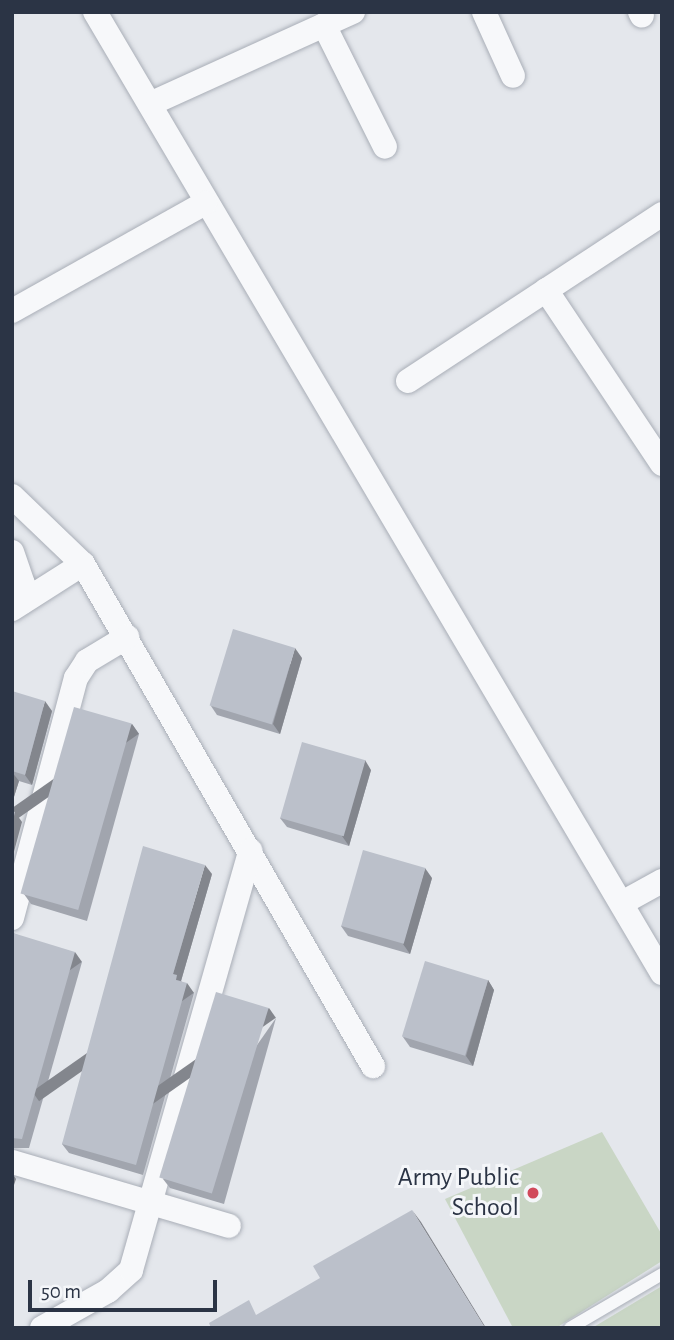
<!DOCTYPE html>
<html>
<head>
<meta charset="utf-8">
<style>
	body { margin:0 }
	#map { position:relative; width:674px; height:1340px; overflow:hidden; background:#e4e7ec; font-family:"Alegreya Sans",sans-serif }
	div>[style] { position:absolute }
	.green>* { inset:0; background:#c9d6c5 }
	.roads { filter:drop-shadow(0 0 2px #a9aeb7) drop-shadow(0 0 2px #a9aeb7) }
	.lane>* { height:12px; margin:-6px; padding:0 6px; transform-origin:6px; border-radius:6px; background:#f7f8fa }
	.street>* { height:24px; margin:-12px; padding:0 12px; transform-origin:12px; border-radius:12px; background:#f7f8fa }
	.wall>* { inset:0; background:#a1a5ae }
	.shaded-wall>* { inset:0; background:#83868d; transform-origin:0 0 }
	.building>* { inset:0; background:#bbc0ca; transform-origin:0 0 }
	.dots>* { width:19px; height:19px; translate:-50% -50%; box-sizing:border-box; border:4px solid #f4f6f9; border-radius:50% }
	span { translate:-50% -50%; white-space:nowrap; text-align:center; line-height:1.15; -webkit-text-stroke:6px #f4f6f9; paint-order:stroke }
	.poi-label { font-size:26px; color:#2b3445 }
	.right { translate:-100% -50%; text-align:right }
	.frame { position:absolute; inset:0; border:14px solid #2b3445; pointer-events:none }
	.scale { position:absolute; left:28px; top:1280px; width:189px; height:32px; box-sizing:border-box; border:4px solid #2b3445; border-top:0; padding-left:9px; font-size:21px; line-height:24px; white-space:nowrap; color:#2b3445; -webkit-text-stroke:5px #f4f6f9; paint-order:stroke }
</style>
</head>
<body>
<div id="map">
	<div class="green">
		<div style="clip-path:polygon(602px 1132px,662px 1235px,662px 1261px,556px 1328px,513px 1328px,445px 1199px)"></div>
		<div style="clip-path:polygon(662px 1286px,662px 1327px,592px 1328px)"></div>
	</div>
	<div class="roads">
		<div class="lane">
			<div style="left:570px;top:1328px;width:107px;rotate:-30.4deg"></div>
		</div>
		<div class="street">
			<div style="left:95px;top:12px;width:1116px;rotate:59.46deg"></div>
			<div style="left:484px;top:12px;width:70px;rotate:65.6deg"></div>
			<div style="left:640px;top:12px;width:4px;rotate:63deg"></div>
			<div style="left:324px;top:25px;width:136px;rotate:63.4deg"></div>
			<div style="left:150px;top:104px;width:223px;rotate:-24.4deg"></div>
			<div style="left:546px;top:290px;width:209px;rotate:56.3deg"></div>
			<div style="left:12px;top:311px;width:221px;rotate:-29.2deg"></div>
			<div style="left:408px;top:381px;width:304px;rotate:-33.3deg"></div>
			<div style="left:12px;top:496px;width:98px;rotate:43.8deg"></div>
			<div style="left:83px;top:564px;width:580px;rotate:59.99deg"></div>
			<div style="left:12px;top:552px;width:34px;rotate:71deg"></div>
			<div style="left:23px;top:584px;width:19px;rotate:96deg"></div>
			<div style="left:12px;top:609px;width:84px;rotate:-32.4deg"></div>
			<div style="left:622px;top:903px;width:46px;rotate:-28.8deg"></div>
			<div style="left:12px;top:918px;width:248px;rotate:-75.1deg"></div>
			<div style="left:76px;top:678px;width:20px;rotate:-57deg"></div>
			<div style="left:87px;top:661px;width:47px;rotate:-31deg"></div>
			<div style="left:12px;top:1162px;width:226px;rotate:16.4deg"></div>
			<div style="left:42px;top:1328px;width:76px;rotate:-29.3deg"></div>
			<div style="left:108px;top:1291px;width:31px;rotate:-42deg"></div>
			<div style="left:131px;top:1270px;width:436px;rotate:-74.1deg"></div>
		</div>
	</div>
	<div class="wall">
		<div style="clip-path:polygon(302px 658px,280px 734px,217px 715px,211px 706px)"></div>
		<div style="clip-path:polygon(12px 691px,52px 711px,32px 785px,19px 781px,12px 803px)"></div>
		<div style="clip-path:polygon(132px 724px,139px 734px,87px 921px,31px 904px,24px 894px)"></div>
		<div style="clip-path:polygon(371px 770px,349px 846px,287px 827px,280px 818px)"></div>
		<div style="clip-path:polygon(212px 874px,181px 981px,194px 993px,143px 1175px,69px 1153px,62px 1144px)"></div>
		<div style="clip-path:polygon(432px 878px,410px 954px,348px 936px,341px 926px)"></div>
		<div style="clip-path:polygon(13px 933px,82px 962px,29px 1148px,12px 1148px)"></div>
		<div style="clip-path:polygon(488px 980px,494px 990px,473px 1066px,410px 1047px,403px 1037px)"></div>
		<div style="clip-path:polygon(276px 1018px,224px 1204px,170px 1188px,163px 1179px)"></div>
	</div>
	<div class="shaded-wall">
		<div style="clip-path:polygon(295px 648px,302px 658px,280px 734px,273px 724px)"></div>
		<div style="clip-path:polygon(45px 701px,52px 711px,32px 785px,25px 775px)"></div>
		<div style="left:132px;top:724px;width:12px;height:194px;rotate:55deg"></div>
		<div style="clip-path:polygon(365px 760px,371px 770px,349px 846px,342px 836px)"></div>
		<div style="clip-path:polygon(12px 772px,19px 781px,12px 803px)"></div>
		<div style="clip-path:polygon(15px 812px,22px 822px,12px 859px,12px 824px)"></div>
		<div style="clip-path:polygon(205px 865px,212px 874px,181px 981px,176px 980px,173px 974px)"></div>
		<div style="clip-path:polygon(425px 868px,432px 878px,410px 954px,403px 944px)"></div>
		<div style="left:75px;top:952px;width:12px;height:194px;rotate:55deg"></div>
		<div style="clip-path:polygon(488px 980px,494px 990px,473px 1066px,466px 1056px)"></div>
		<div style="left:187px;top:983px;width:12px;height:189px;rotate:55deg"></div>
		<div style="left:269px;top:1008px;width:12px;height:193px;rotate:55deg"></div>
		<div style="clip-path:polygon(12px 1173px,16px 1179px,12px 1191px)"></div>
		<div style="clip-path:polygon(412px 1210px,421px 1222px,486px 1328px,485px 1328px)"></div>
	</div>
	<div class="building">
		<div style="left:233px;top:629px;width:65px;height:80px;rotate:17deg"></div>
		<div style="clip-path:polygon(12px 691px,45px 701px,25px 775px,12px 771px)"></div>
		<div style="left:74px;top:707px;width:60px;height:194px;rotate:16deg"></div>
		<div style="left:302px;top:742px;width:66px;height:79px;rotate:16deg"></div>
		<div style="clip-path:polygon(12px 811px,15px 812px,12px 824px)"></div>
		<div style="clip-path:polygon(143px 846px,205px 865px,173px 974px,177px 975px,176px 980px,187px 983px,136px 1165px,62px 1144px)"></div>
		<div style="left:363px;top:850px;width:65px;height:79px;rotate:16deg"></div>
		<div style="clip-path:polygon(13px 933px,75px 952px,22px 1139px,12px 1138px)"></div>
		<div style="left:425px;top:961px;width:66px;height:79px;rotate:17deg"></div>
		<div style="left:216px;top:992px;width:55px;height:194px;rotate:17deg"></div>
		<div style="clip-path:polygon(412px 1210px,485px 1328px,211px 1328px,209px 1323px,249px 1300px,256px 1315px,320px 1278px,313px 1266px)"></div>
	</div>
	<div class="dots">
		<div style="left:533px;top:1193px;background:#d1495b"></div>
	</div>
	<div class="poi-label">
		<span class="right" style="left:519px;top:1193px">Army Public<br>School</span>
	</div>
	<div class="frame"></div>
	<div class="scale">50 m</div>
</div>
</body>
</html>
